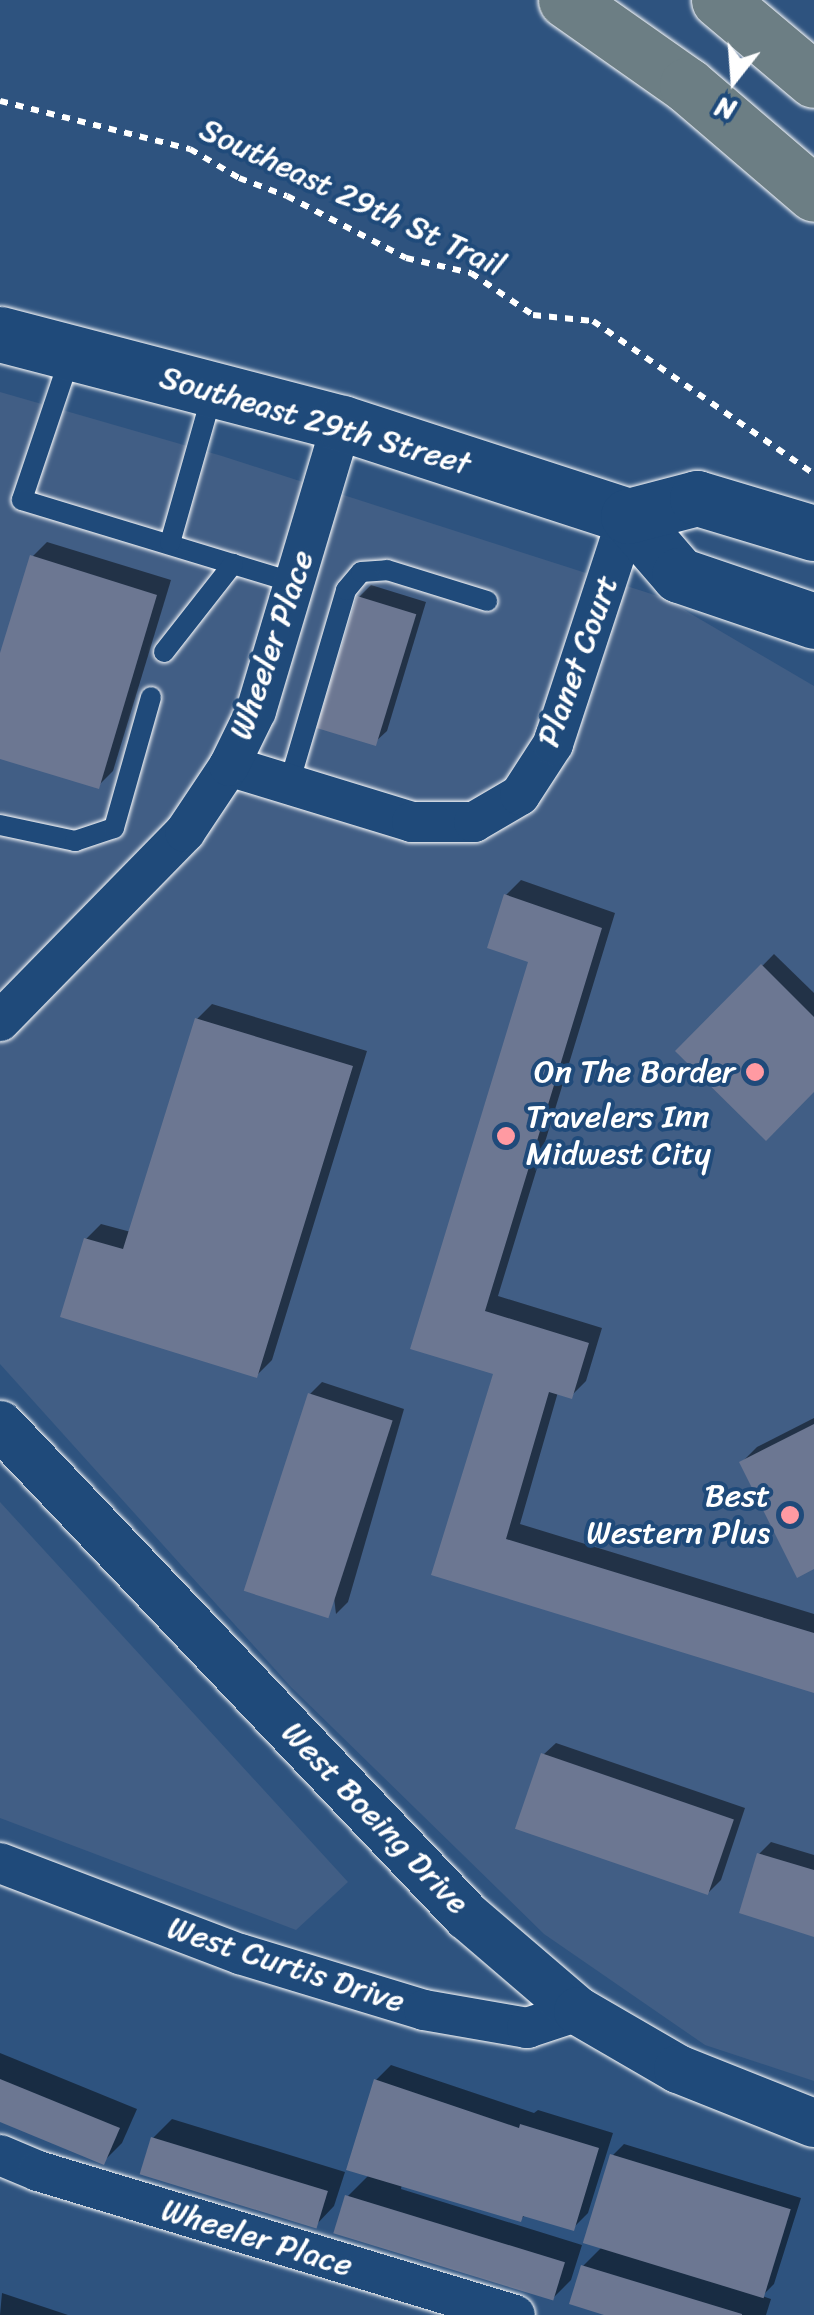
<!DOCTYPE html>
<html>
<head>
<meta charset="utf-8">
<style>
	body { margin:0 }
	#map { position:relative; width:814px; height:2315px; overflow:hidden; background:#2e537f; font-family:Sriracha,sans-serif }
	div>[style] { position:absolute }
	.built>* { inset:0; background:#415e85 }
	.shadow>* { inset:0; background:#0007 }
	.building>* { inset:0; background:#6c7792; transform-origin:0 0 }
	.path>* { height:6px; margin-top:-3px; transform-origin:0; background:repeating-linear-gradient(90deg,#fff 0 8px,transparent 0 16px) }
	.roads { filter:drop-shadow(0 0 2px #fff) drop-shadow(0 0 2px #fff) }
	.service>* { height:20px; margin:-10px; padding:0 10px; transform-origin:10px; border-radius:10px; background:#1f4a7a }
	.minor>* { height:40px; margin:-20px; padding:0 20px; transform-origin:20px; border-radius:20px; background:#1f4a7a }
	.tertiary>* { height:48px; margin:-24px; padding:0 24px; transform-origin:24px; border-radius:24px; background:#1f4a7a }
	.secondary>* { height:55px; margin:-27.5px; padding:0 27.5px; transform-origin:27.5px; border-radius:27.5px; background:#1f4a7a }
	.motorway>* { height:55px; margin:-27.5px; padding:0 27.5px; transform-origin:27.5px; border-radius:27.5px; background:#6c7e84 }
	.dots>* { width:28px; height:28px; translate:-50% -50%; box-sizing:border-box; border:5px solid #1f4a7a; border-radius:50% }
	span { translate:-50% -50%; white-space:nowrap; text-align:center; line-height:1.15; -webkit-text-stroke:8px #1f4a7a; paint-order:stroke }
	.street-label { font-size:32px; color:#fff }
	.poi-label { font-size:32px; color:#fff }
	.right { translate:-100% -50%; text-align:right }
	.left { translate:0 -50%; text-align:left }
	.north { position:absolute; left:684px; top:30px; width:100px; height:100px; -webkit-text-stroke:8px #1f4a7a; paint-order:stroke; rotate:197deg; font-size:28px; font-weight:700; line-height:40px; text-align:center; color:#fff }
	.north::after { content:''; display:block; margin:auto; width:35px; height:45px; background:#fff; clip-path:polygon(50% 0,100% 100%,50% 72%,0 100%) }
</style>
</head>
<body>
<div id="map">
	<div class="built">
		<div style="clip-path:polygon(0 392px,222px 456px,664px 598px,814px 686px,814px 2081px,705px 2045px,544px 1934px,291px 1687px,0 1364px)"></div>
		<div style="clip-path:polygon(0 1502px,348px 1882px,296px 1930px,0 1818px)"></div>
	</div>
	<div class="shadow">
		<div style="clip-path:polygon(47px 542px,171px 580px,113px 771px,98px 786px,0 756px,0 662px,32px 557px)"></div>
		<div style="clip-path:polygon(371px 585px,426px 602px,387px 731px,374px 743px,359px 597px)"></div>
		<div style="clip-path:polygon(521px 880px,615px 913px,498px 1296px,602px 1328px,586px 1381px,571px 1396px,558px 1392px,520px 1524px,814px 1614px,814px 1691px,434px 1573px,496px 1372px,413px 1348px,532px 960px,506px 895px)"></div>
		<div style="clip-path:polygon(774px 954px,814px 993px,814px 1089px,678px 1051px)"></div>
		<div style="clip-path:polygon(212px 1004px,367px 1051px,272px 1360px,257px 1375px,86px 1239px,101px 1224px,131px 1232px,197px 1019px)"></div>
		<div style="clip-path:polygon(322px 1382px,404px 1409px,348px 1602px,336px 1614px,310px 1394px)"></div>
		<div style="clip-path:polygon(814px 1418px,814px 1566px,742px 1462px,757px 1447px)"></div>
		<div style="clip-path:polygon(556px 1743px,745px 1808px,721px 1880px,709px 1892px,543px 1755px)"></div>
		<div style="clip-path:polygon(771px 1842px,814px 1855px,814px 1934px,759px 1854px)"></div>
		<div style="clip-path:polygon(0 2053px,137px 2109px,122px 2143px,103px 2162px,0 2119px)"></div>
		<div style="clip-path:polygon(391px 2065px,534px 2113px,538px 2110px,613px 2133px,588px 2213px,573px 2228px,526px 2214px,520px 2220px,402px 2184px,401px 2189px,582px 2245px,571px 2280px,552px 2299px,347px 2197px,370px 2174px,376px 2080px)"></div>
		<div style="clip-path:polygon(172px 2119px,345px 2172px,334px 2206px,316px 2225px,153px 2138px)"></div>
		<div style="clip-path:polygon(624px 2144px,801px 2198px,774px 2284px,762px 2296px,771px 2299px,766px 2315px,612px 2315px,583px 2266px,602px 2247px,612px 2156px)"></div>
		<div style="clip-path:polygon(2px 2293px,68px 2315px,0 2315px)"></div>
	</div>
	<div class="building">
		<div style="clip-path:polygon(30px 555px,157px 595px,99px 789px,0 759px,0 653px)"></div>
		<div style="left:357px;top:596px;width:62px;height:138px;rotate:17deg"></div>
		<div style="clip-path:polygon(504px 894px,602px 928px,485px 1311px,589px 1343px,572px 1399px,549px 1392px,506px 1539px,814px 1633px,814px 1693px,431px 1575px,493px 1374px,410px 1349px,528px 962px,487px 948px)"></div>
		<div style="clip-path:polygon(761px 964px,814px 1017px,814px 1092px,766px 1141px,675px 1051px)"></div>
		<div style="clip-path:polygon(195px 1018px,353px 1066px,257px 1378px,60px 1317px,84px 1238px,123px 1249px)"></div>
		<div style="left:308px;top:1393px;width:89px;height:208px;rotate:18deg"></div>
		<div style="clip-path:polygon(814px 1424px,814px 1569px,797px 1578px,739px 1462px)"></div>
		<div style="left:541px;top:1753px;width:204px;height:80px;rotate:19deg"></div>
		<div style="clip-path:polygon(757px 1853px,814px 1870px,814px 1937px,739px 1913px)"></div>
		<div style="clip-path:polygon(0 2079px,120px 2128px,104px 2165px,0 2122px)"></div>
		<div style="clip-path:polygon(374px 2079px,519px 2128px,520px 2124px,599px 2148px,574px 2231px,523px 2216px,521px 2222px,346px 2170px)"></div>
		<div style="left:151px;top:2137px;width:185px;height:39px;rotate:17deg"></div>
		<div style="left:610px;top:2154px;width:189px;height:93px;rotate:17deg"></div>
		<div style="left:345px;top:2195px;width:230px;height:40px;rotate:17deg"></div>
		<div style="clip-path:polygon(581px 2265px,742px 2314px,742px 2315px,604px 2315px,569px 2304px)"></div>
	</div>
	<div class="path">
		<div style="left:0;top:101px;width:196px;rotate:14.2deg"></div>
		<div style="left:190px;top:149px;width:57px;rotate:30.6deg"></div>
		<div style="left:239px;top:178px;width:51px;rotate:20.6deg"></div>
		<div style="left:287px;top:196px;width:134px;rotate:27.5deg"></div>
		<div style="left:406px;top:258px;width:67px;rotate:13deg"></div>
		<div style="left:471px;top:273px;width:75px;rotate:34.1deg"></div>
		<div style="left:533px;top:315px;width:60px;rotate:5.7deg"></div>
		<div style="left:593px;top:321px;width:269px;rotate:34.7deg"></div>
	</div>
	<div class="roads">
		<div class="service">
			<div style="left:71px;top:354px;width:154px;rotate:108.6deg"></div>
			<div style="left:22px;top:500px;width:285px;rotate:16.9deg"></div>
			<div style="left:170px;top:543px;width:158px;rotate:-74.2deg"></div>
			<div style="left:164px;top:652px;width:112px;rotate:-51.9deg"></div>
			<div style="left:289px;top:784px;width:202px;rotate:-73.6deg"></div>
			<div style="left:346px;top:590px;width:23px;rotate:-50deg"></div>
			<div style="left:361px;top:572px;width:26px;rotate:-4deg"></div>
			<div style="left:387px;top:570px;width:105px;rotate:17.2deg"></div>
			<div style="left:0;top:825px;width:77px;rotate:12deg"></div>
			<div style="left:75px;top:841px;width:41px;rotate:-18.4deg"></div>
			<div style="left:114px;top:828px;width:136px;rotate:-74.2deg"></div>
		</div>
		<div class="minor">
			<div style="left:229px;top:766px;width:191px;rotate:17deg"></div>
			<div style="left:412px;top:822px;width:62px"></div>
			<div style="left:474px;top:822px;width:53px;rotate:-30.4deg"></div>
			<div style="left:520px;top:795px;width:61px;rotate:-57.1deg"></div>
			<div style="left:553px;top:744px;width:240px;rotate:-71.8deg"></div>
			<div style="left:0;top:1021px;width:264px;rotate:-45.6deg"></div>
			<div style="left:185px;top:832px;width:79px;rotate:-56.3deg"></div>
			<div style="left:229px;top:766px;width:61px;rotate:-63.9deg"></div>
			<div style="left:256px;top:711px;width:301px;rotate:-73.4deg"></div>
			<div style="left:0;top:1863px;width:257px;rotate:20.8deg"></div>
			<div style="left:240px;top:1954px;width:192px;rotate:16.9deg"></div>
			<div style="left:424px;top:2010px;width:105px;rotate:9.9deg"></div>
			<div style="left:527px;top:2028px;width:54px;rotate:-18.4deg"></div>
			<div style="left:0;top:2155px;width:41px;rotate:22.8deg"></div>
			<div style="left:38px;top:2171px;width:498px;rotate:16.8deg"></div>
		</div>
		<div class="tertiary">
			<div style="left:0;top:1425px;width:678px;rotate:46.44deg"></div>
			<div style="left:467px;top:1916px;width:146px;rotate:40.6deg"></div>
			<div style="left:578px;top:2011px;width:116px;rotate:30.1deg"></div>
			<div style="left:678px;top:2069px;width:146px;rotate:21.7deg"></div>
		</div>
		<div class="secondary">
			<div style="left:0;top:334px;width:353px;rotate:14.6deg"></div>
			<div style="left:342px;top:423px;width:301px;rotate:18deg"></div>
			<div style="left:628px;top:516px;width:78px;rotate:49.2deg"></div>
			<div style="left:679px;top:575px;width:143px;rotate:18.8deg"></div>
			<div style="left:628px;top:516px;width:71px;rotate:-14.6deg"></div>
			<div style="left:697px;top:498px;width:122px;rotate:16.7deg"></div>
		</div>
		<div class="motorway">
			<div style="left:566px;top:0;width:148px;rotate:35.1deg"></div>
			<div style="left:687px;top:85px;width:167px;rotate:40.6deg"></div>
			<div style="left:719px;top:0;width:124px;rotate:40.1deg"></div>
		</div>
	</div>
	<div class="dots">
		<div style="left:755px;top:1072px;background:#ff9aa2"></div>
		<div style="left:506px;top:1136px;background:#ff9aa2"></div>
		<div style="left:790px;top:1515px;background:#ff9aa2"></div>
	</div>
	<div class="street-label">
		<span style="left:352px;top:198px;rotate:25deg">Southeast 29th St Trail</span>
		<span style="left:315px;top:421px;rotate:16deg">Southeast 29th Street</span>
		<span style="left:272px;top:645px;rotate:-71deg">Wheeler Place</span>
		<span style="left:578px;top:661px;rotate:-70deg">Planet Court</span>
		<span style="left:375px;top:1818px;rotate:46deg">West Boeing Drive</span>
		<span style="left:286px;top:1965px;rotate:18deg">West Curtis Drive</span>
		<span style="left:257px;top:2238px;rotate:17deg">Wheeler Place</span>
	</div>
	<div class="poi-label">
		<span class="right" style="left:735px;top:1072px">On The Border</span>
		<span class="left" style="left:526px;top:1136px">Travelers Inn<br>Midwest City</span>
		<span class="right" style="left:770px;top:1515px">Best<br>Western Plus</span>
	</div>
	<div class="north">N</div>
</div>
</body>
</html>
